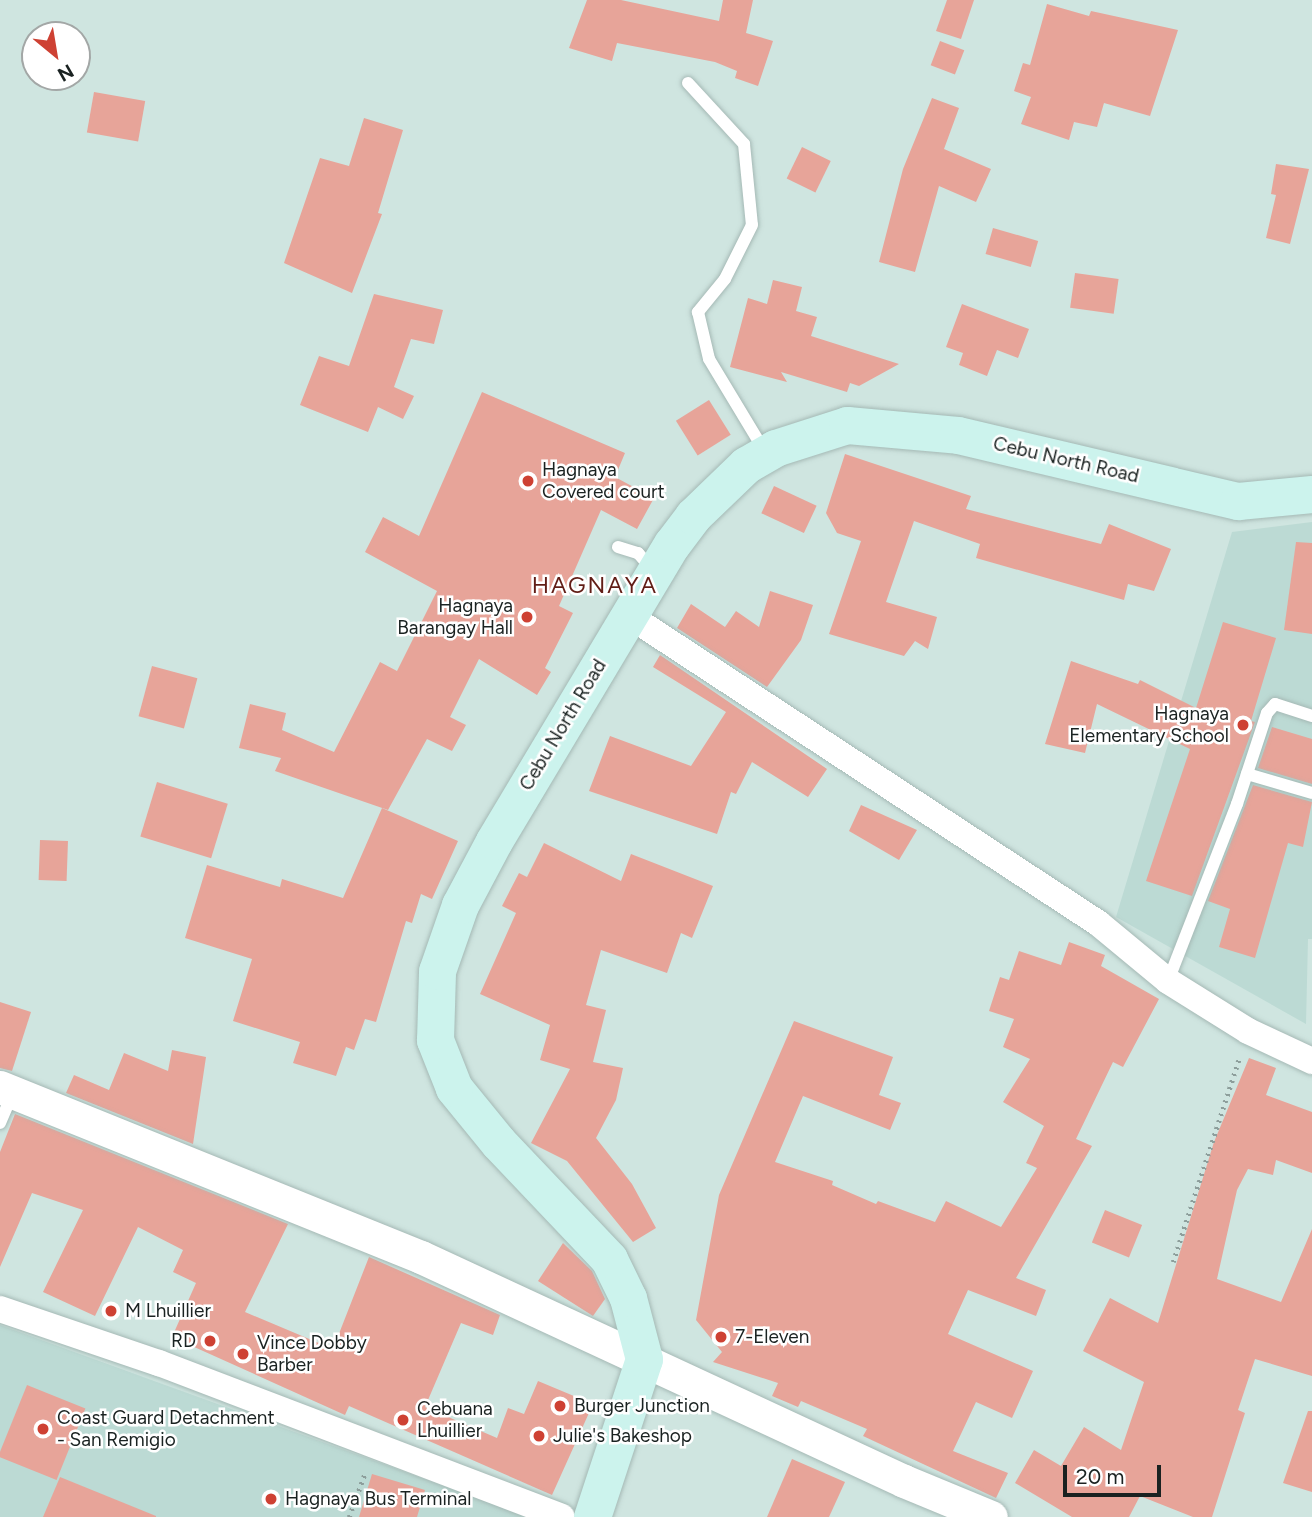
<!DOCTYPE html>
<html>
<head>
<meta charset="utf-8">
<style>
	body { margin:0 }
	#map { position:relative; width:1312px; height:1517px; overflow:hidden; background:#cfe5e0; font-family:Figtree,sans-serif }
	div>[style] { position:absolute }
	.built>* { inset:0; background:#bcdad4 }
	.building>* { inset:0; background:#e7a499; transform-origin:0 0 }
	.path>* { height:4.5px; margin-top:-2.25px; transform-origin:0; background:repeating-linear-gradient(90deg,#8d9e9b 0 2px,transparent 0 7px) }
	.roads { filter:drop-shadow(0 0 2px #a5b9b5) drop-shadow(0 0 2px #a5b9b5) }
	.service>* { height:12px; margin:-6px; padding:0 6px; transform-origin:6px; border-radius:6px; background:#fff }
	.minor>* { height:26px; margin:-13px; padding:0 13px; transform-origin:13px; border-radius:13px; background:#fff }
	.tertiary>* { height:33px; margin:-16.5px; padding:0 16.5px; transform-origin:16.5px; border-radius:16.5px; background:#fff }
	.secondary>* { height:37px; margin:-18.5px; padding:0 18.5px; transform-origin:18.5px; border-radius:18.5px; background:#ccf3ed }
	.dots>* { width:19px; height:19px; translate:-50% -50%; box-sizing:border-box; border:4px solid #fff; border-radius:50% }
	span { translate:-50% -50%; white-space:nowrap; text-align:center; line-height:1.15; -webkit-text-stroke:5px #fff; paint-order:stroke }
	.street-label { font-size:19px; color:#1a2221 }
	.poi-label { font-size:19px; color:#1a2221 }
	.left { translate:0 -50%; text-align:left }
	.right { translate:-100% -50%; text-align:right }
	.quarter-label { font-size:23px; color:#611d16; letter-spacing:2px }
	.north { position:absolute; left:21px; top:21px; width:70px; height:70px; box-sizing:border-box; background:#fff; border:2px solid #a3a7a6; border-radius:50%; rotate:150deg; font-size:19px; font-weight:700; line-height:28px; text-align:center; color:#1a2221 }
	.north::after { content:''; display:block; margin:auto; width:24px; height:32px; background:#ce4133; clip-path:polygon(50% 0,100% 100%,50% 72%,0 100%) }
	.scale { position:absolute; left:1063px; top:1465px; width:98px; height:32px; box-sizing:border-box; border:4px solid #1a2221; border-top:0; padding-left:9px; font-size:21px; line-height:24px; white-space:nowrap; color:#1a2221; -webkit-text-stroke:5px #fff; paint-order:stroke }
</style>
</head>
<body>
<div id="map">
	<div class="built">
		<div style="clip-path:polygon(1312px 522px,1312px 939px,1308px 939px,1306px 1024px,1116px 917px,1232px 532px)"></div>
		<div style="clip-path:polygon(0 1325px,529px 1517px,0 1517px)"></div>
	</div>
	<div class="building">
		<div style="clip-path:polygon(587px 0,621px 0,719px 21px,723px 0,753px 0,746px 33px,773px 41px,758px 86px,735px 78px,737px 71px,715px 62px,617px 43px,612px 61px,569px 48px)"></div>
		<div style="clip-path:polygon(947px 0,974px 0,961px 39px,936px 31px)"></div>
		<div style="clip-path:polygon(1047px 4px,1089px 16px,1091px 11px,1178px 30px,1150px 116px,1104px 103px,1097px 127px,1074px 122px,1069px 140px,1021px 124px,1031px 97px,1014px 91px,1023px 63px,1030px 65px)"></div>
		<div style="left:940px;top:41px;width:26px;height:26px;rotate:21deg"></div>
		<div style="left:94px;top:92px;width:52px;height:41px;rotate:10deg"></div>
		<div style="clip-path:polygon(932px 98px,959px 108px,944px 149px,991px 169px,976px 202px,939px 186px,915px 272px,879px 262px,903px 169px)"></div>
		<div style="clip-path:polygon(364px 118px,403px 130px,378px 213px,382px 214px,352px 293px,284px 263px,320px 158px,349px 166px)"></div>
		<div style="left:802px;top:147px;width:32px;height:35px;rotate:26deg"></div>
		<div style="clip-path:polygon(1276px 164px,1309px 169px,1290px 244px,1266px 238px,1276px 195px,1271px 194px)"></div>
		<div style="left:993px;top:228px;width:47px;height:27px;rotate:16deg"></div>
		<div style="left:1075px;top:273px;width:44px;height:35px;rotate:8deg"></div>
		<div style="clip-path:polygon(773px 280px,802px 287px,796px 311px,817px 317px,811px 336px,899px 364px,859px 386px,850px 383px,847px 392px,781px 372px,787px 382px,730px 367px,748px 298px,767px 304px)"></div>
		<div style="clip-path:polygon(374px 294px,443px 310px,434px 344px,411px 339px,394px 387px,414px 396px,403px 419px,378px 407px,368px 432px,300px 405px,319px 356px,349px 366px)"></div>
		<div style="clip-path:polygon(962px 304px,1029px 329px,1018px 358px,997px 350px,987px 376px,959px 365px,963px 353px,946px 347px)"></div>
		<div style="clip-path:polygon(482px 392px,625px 453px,615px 477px,654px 498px,637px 529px,601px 510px,559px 606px,573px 613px,545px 668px,551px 672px,537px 695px,479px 659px,450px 717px,466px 725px,452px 751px,427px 739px,388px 810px,275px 771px,281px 758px,239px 748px,250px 704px,286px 713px,282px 730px,334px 752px,380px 662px,397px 671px,437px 591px,365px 552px,383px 517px,419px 536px)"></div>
		<div style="left:709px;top:400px;width:41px;height:39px;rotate:58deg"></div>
		<div style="clip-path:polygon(845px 454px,971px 496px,966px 509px,1101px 544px,1109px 524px,1171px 549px,1154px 591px,1128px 584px,1124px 600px,976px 558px,980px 544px,914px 521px,886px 602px,937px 617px,928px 649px,915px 641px,904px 656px,829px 634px,861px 541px,837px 533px,826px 513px)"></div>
		<div style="left:774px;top:486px;width:47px;height:30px;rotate:25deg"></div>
		<div style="clip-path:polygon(1296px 542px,1312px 543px,1312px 634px,1284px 630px)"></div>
		<div style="clip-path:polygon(770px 591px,813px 605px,801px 640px,767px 687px,677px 628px,691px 604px,725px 627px,736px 611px,759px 627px)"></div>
		<div style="clip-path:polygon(1223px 622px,1276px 638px,1251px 721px,1255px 722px,1192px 896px,1146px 881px,1190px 749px,1097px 704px,1085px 753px,1045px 744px,1071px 661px,1138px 684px,1140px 680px,1196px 708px)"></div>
		<div style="clip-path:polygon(660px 655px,827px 769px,808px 797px,752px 762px,736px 794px,731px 792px,717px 834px,589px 791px,610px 736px,691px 766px,726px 712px,653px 667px)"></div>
		<div style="left:152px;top:666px;width:47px;height:52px;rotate:15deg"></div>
		<div style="clip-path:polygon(1272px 727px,1312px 739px,1312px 784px,1258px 768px)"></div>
		<div style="left:157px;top:782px;width:74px;height:57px;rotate:17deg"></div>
		<div style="clip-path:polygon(1253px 785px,1312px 802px,1303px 847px,1288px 843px,1255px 958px,1219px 947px,1230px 909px,1208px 901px)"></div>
		<div style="clip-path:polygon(861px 805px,917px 830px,899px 860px,849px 831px)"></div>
		<div style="clip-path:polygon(382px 808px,458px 841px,432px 899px,421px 894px,412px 923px,406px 921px,376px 1022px,365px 1019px,354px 1050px,346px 1047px,336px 1076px,293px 1063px,300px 1042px,233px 1021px,252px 959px,185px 938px,207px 865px,280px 887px,282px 879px,343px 898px)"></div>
		<div style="left:40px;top:840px;width:28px;height:40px;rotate:2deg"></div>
		<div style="clip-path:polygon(544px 843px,621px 881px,631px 854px,713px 886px,692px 938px,681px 933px,667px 973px,601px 950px,586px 1005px,606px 1010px,593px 1062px,623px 1068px,616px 1100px,596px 1138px,632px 1184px,656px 1228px,633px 1242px,567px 1161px,531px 1143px,570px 1069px,540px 1060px,550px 1025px,480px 994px,516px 913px,502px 906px,519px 873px,527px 877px)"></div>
		<div style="clip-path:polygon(1069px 942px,1105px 955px,1101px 966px,1159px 999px,1123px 1067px,1113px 1062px,1076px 1139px,1092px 1146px,1016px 1278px,1046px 1290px,1036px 1316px,968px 1290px,948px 1334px,1033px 1371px,1012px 1418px,976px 1402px,953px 1451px,1008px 1473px,996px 1498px,863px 1436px,867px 1429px,801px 1401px,798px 1407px,772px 1396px,778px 1383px,713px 1362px,722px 1352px,696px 1320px,719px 1195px,794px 1021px,893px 1057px,879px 1095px,901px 1103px,890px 1130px,803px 1096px,775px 1162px,833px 1181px,832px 1185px,876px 1204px,878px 1201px,935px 1222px,946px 1201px,1001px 1227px,1037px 1168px,1026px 1163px,1044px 1126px,1003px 1102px,1030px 1059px,1003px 1047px,1014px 1019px,989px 1011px,1000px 977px,1009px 980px,1019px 951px,1061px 965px)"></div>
		<div style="clip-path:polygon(0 1002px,31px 1012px,12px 1071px,0 1068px)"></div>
		<div style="clip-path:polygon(172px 1050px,206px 1057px,193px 1144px,66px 1093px,74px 1075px,109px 1090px,124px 1053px,168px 1071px)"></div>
		<div style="clip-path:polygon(1249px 1058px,1276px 1068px,1266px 1095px,1312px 1112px,1312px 1173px,1276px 1160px,1273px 1175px,1248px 1169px,1237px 1190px,1217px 1279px,1281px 1302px,1312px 1229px,1312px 1376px,1255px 1359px,1238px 1410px,1245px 1413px,1212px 1517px,1193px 1517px,1140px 1496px,1129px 1517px,1072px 1517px,1015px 1483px,1034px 1450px,1061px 1466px,1084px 1427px,1121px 1450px,1144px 1382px,1083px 1351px,1110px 1298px,1158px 1323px,1214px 1142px)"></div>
		<div style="clip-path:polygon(15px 1114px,288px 1224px,245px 1312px,333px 1349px,369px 1257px,500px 1315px,493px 1335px,461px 1323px,425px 1407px,497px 1438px,508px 1408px,524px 1414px,538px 1381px,593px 1404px,552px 1495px,349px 1406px,345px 1415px,172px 1337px,196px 1283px,173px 1272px,183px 1250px,138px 1227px,95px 1316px,43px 1292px,83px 1210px,32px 1193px,0 1267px,0 1152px)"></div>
		<div style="left:1105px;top:1210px;width:40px;height:35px;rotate:22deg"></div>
		<div style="clip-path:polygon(563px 1243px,592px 1271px,605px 1299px,593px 1316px,538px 1281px)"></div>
		<div style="left:27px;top:1385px;width:63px;height:77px;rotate:22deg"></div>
		<div style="clip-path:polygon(1308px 1411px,1312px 1411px,1312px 1492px,1283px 1483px)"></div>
		<div style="clip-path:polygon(792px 1459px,845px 1482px,829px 1517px,767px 1517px)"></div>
		<div style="clip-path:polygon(372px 1474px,425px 1490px,417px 1517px,359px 1517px)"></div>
		<div style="clip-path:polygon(60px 1477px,156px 1516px,156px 1517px,43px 1517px)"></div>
	</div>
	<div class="path">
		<div style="left:1173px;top:1262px;width:213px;rotate:-72deg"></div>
		<div style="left:349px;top:1517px;width:47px;rotate:-70deg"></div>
	</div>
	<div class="roads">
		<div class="service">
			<div style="left:688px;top:83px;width:83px;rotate:47.4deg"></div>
			<div style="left:744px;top:144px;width:81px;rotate:84.4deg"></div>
			<div style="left:752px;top:225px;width:60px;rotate:116.6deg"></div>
			<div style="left:725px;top:279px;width:43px;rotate:129.3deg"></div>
			<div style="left:698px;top:312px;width:48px;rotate:76.8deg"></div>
			<div style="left:709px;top:359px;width:106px;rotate:58.9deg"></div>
			<div style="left:618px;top:547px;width:21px;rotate:17deg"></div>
			<div style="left:638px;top:553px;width:21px;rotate:49deg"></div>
			<div style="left:1247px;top:774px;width:68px;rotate:16.3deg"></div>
			<div style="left:1168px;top:981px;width:190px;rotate:-68.7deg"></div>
			<div style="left:1237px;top:804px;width:96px;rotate:-71.8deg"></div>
			<div style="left:1267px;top:713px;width:12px;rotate:-48deg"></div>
			<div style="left:1275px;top:704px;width:39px;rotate:18deg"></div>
			<div style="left:0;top:1123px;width:33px;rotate:-67deg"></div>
		</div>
		<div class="minor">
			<div style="left:628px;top:615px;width:562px;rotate:33.24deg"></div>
			<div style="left:1098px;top:923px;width:91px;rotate:39.6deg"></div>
			<div style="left:1168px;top:981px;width:94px;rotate:32deg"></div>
			<div style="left:1248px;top:1031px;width:71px;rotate:25.1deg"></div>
			<div style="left:0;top:1309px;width:168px;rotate:18.8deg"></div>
			<div style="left:159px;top:1363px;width:431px;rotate:20.9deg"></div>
		</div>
		<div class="tertiary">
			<div style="left:0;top:1087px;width:454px;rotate:22deg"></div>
			<div style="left:421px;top:1257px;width:532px;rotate:24.88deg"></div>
			<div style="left:904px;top:1481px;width:94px;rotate:22.5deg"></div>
		</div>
		<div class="secondary">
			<div style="left:592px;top:1517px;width:166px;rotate:-71.8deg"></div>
			<div style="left:644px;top:1359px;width:63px;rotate:-104.7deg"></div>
			<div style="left:628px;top:1298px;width:43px;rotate:-116deg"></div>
			<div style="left:609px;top:1259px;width:161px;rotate:-133.5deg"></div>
			<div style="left:498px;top:1142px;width:70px;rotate:-129.2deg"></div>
			<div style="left:454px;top:1088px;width:52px;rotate:-111.6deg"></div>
			<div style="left:435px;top:1040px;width:69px;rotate:-88.3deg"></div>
			<div style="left:437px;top:971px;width:70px;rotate:-70.8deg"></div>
			<div style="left:460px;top:905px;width:72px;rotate:-62deg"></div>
			<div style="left:494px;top:841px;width:346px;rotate:-59.1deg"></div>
			<div style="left:672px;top:544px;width:35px;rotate:-53deg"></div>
			<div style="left:693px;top:516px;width:74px;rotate:-43.9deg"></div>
			<div style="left:746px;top:465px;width:34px;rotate:-30deg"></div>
			<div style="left:775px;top:448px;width:76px;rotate:-17.7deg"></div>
			<div style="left:847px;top:425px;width:111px;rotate:5.1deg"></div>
			<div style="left:958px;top:435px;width:288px;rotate:13.3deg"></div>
			<div style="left:1238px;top:501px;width:74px;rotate:-5.4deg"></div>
		</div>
	</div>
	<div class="dots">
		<div style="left:528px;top:481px;background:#ce4133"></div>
		<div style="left:527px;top:617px;background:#ce4133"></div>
		<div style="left:1243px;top:725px;background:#ce4133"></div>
		<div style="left:111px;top:1311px;background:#ce4133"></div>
		<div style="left:721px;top:1337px;background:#ce4133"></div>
		<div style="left:210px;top:1341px;background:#ce4133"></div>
		<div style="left:243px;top:1354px;background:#ce4133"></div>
		<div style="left:560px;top:1406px;background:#ce4133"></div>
		<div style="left:403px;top:1420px;background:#ce4133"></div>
		<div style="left:43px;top:1429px;background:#ce4133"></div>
		<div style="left:539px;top:1436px;background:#ce4133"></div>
		<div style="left:271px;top:1499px;background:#ce4133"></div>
	</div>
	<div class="street-label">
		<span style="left:1066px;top:460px;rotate:13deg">Cebu North Road</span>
		<span style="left:563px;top:725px;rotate:-59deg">Cebu North Road</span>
	</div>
	<div class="poi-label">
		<span class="left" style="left:542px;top:481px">Hagnaya<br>Covered court</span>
		<span class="right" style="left:513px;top:617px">Hagnaya<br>Barangay Hall</span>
		<span class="right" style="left:1229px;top:725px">Hagnaya<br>Elementary School</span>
		<span class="left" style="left:125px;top:1311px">M Lhuillier</span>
		<span class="left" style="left:735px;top:1337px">7-Eleven</span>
		<span class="right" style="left:196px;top:1341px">RD</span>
		<span class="left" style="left:257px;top:1354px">Vince Dobby<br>Barber</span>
		<span class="left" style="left:574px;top:1406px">Burger Junction</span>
		<span class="left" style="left:417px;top:1420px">Cebuana<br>Lhuillier</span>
		<span class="left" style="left:57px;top:1429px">Coast Guard Detachment<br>- San Remigio</span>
		<span class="left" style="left:553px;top:1436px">Julie's Bakeshop</span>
		<span class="left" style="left:285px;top:1499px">Hagnaya Bus Terminal</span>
	</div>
	<div class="quarter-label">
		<span style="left:595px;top:585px">HAGNAYA</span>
	</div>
	<div class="north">N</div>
	<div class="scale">20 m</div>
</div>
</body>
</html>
